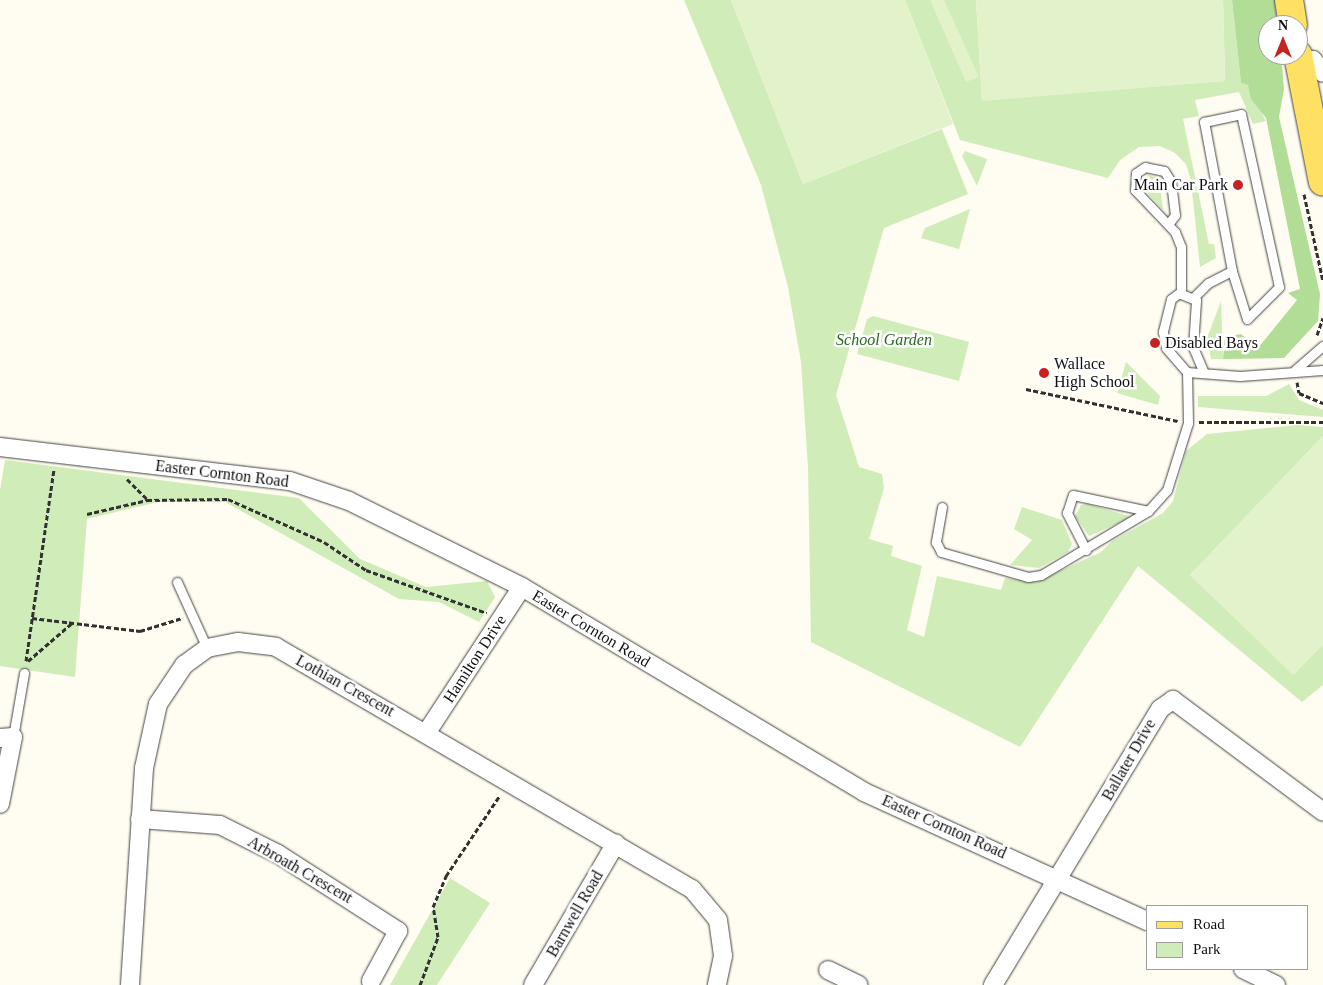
<!DOCTYPE html>
<html>
<head>
<meta charset="utf-8">
<style>
	body { margin:0 }
	#map { position:relative; width:1323px; height:985px; overflow:hidden; background:#fffdf1; font-family:"Times New Roman",serif }
	div>[style] { position:absolute }
	.green>* { inset:0; background:#d0ecb8 }
	.forest>* { inset:0; background:#b2dd97 }
	.pitch>* { inset:0; background:#e2f2ca }
	.path>* { height:3px; margin-top:-1.5px; transform-origin:0; background:repeating-linear-gradient(90deg,#313131 0 5px,transparent 0 7.5px) }
	.roads { filter:drop-shadow(0 0 1px #424242) drop-shadow(0 0 1px #424242) }
	.service>* { height:9px; margin:-4.5px; padding:0 4.5px; transform-origin:4.5px; border-radius:4.5px; background:#fff }
	.minor>* { height:18px; margin:-9px; padding:0 9px; transform-origin:9px; border-radius:9px; background:#fff }
	.primary>* { height:28px; margin:-14px; padding:0 14px; transform-origin:14px; border-radius:14px; background:#fee162 }
	.dots>* { width:14px; height:14px; translate:-50% -50%; box-sizing:border-box; border:2px solid #fff; border-radius:50% }
	span { translate:-50% -50%; white-space:nowrap; text-align:center; line-height:1.15; -webkit-text-stroke:5px #fff; paint-order:stroke }
	.poi-label { font-size:16px; color:#0f0f0f }
	.right { translate:-100% -50%; text-align:right }
	.left { translate:0 -50%; text-align:left }
	.park-label { font-size:16px; color:#276a1c; font-style:italic }
	.street-label { font-size:16px; color:#0f0f0f }
	.legend { position:absolute; left:1146px; top:905px; width:162px; height:65px; box-sizing:border-box; background:#fff; border:1px solid #9f9f9f; margin:0; padding:6px 9px; list-style:none; font-size:15px; color:#0f0f0f }
	.legend li { display:flex; align-items:center; gap:10px; height:25px }
	.legend b { width:25px; border:1px solid #9f9f9f }
	.north { position:absolute; left:1258px; top:15px; width:50px; height:50px; box-sizing:border-box; background:#fff; border:1px solid #9f9f9f; border-radius:50%; rotate:0deg; font-size:14px; font-weight:700; line-height:20px; text-align:center; color:#0f0f0f }
	.north::after { content:''; display:block; margin:auto; width:18px; height:22px; background:#c62220; clip-path:polygon(50% 0,100% 100%,50% 72%,0 100%) }
</style>
</head>
<body>
<div id="map">
	<div class="green">
		<div style="clip-path:polygon(684px 0,731px 0,803px 184px,942px 129px,968px 194px,884px 228px,836px 395px,859px 467px,882px 474px,884px 488px,869px 539px,893px 546px,891px 556px,922px 566px,907px 630px,924px 637px,937px 576px,1001px 590px,1005px 578px,1036px 582px,1101px 552px,1112px 541px,1163px 513px,1173px 501px,1186px 451px,1207px 434px,1297px 425px,1323px 427px,1323px 436px,1190px 575px,1294px 674px,1323px 644px,1323px 685px,1302px 702px,1138px 566px,1020px 747px,811px 642px,808px 467px,801px 362px,788px 287px,761px 185px)"></div>
		<div style="clip-path:polygon(905px 0,976px 0,982px 100px,1225px 81px,1223px 0,1232px 0,1241px 83px,1248px 85px,1266px 121px,1253px 124px,1239px 92px,1195px 100px,1199px 116px,1183px 119px,1209px 244px,1214px 244px,1216px 258px,1200px 267px,1191px 181px,1186px 164px,1175px 153px,1160px 146px,1139px 147px,1120px 160px,1108px 178px,960px 140px)"></div>
		<div style="clip-path:polygon(965px 151px,987px 159px,977px 186px,962px 156px)"></div>
		<div style="clip-path:polygon(1149px 175px,1159px 179px,1163px 210px,1143px 188px,1142px 179px)"></div>
		<div style="clip-path:polygon(970px 209px,959px 249px,921px 238px,925px 228px)"></div>
		<div style="clip-path:polygon(1221px 301px,1223px 359px,1211px 359px,1207px 338px)"></div>
		<div style="clip-path:polygon(873px 316px,969px 342px,959px 381px,857px 354px,867px 319px)"></div>
		<div style="clip-path:polygon(1126px 362px,1160px 396px,1158px 405px,1117px 393px)"></div>
		<div style="clip-path:polygon(1289px 384px,1299px 400px,1323px 410px,1323px 417px,1198px 407px,1198px 396px,1266px 396px)"></div>
		<div style="clip-path:polygon(5px 460px,299px 498px,360px 559px,426px 587px,487px 581px,495px 597px,479px 622px,439px 602px,399px 599px,225px 502px,158px 502px,87px 519px,75px 677px,0 666px,0 490px)"></div>
		<div style="clip-path:polygon(1088px 504px,1132px 517px,1089px 536px,1075px 516px,1081px 505px)"></div>
		<div style="clip-path:polygon(1022px 507px,1062px 520px,1072px 544px,1068px 552px,1039px 568px,1010px 565px,1032px 540px,1014px 529px)"></div>
		<div style="clip-path:polygon(450px 878px,490px 903px,437px 985px,390px 985px)"></div>
	</div>
	<div class="forest">
		<div style="clip-path:polygon(1232px 0,1275px 0,1277px 25px,1268px 25px,1268px 55px,1281px 55px,1284px 89px,1279px 117px,1320px 294px,1318px 321px,1284px 358px,1223px 359px,1225px 337px,1241px 334px,1258px 348px,1297px 300px,1288px 293px,1300px 289px,1266px 118px,1251px 99px,1248px 85px,1241px 83px)"></div>
	</div>
	<div class="pitch">
		<div style="clip-path:polygon(731px 0,905px 0,953px 124px,803px 184px)"></div>
		<div style="clip-path:polygon(930px 0,944px 0,979px 77px,966px 82px)"></div>
		<div style="clip-path:polygon(976px 0,1223px 0,1225px 81px,982px 101px)"></div>
		<div style="clip-path:polygon(1323px 436px,1323px 644px,1293px 675px,1190px 575px)"></div>
	</div>
	<div class="path">
		<div style="left:1304px;top:194px;width:89px;rotate:77.7deg"></div>
		<div style="left:1317px;top:335px;width:18px;rotate:-71deg"></div>
		<div style="left:1297px;top:382px;width:11px;rotate:80deg"></div>
		<div style="left:1299px;top:393px;width:26px;rotate:23deg"></div>
		<div style="left:1026px;top:389px;width:155px;rotate:11.9deg"></div>
		<div style="left:1199px;top:422px;width:124px"></div>
		<div style="left:127px;top:479px;width:28px;rotate:45deg"></div>
		<div style="left:87px;top:514px;width:62px;rotate:-13.1deg"></div>
		<div style="left:147px;top:500px;width:81px;rotate:-0.7deg"></div>
		<div style="left:228px;top:499px;width:105px;rotate:24.1deg"></div>
		<div style="left:324px;top:542px;width:50px;rotate:33.7deg"></div>
		<div style="left:366px;top:570px;width:128px;rotate:19.6deg"></div>
		<div style="left:32px;top:618px;width:109px;rotate:6.9deg"></div>
		<div style="left:140px;top:631px;width:44px;rotate:-17.2deg"></div>
		<div style="left:26px;top:661px;width:194px;rotate:-81.7deg"></div>
		<div style="left:28px;top:661px;width:58px;rotate:-40.8deg"></div>
		<div style="left:420px;top:985px;width:51px;rotate:-69.4deg"></div>
		<div style="left:438px;top:937px;width:30px;rotate:-99deg"></div>
		<div style="left:433px;top:907px;width:34px;rotate:-67deg"></div>
		<div style="left:446px;top:876px;width:97px;rotate:-56.3deg"></div>
	</div>
	<div class="roads">
		<div class="service">
			<div style="left:1241px;top:114px;width:177px;rotate:77.6deg"></div>
			<div style="left:1279px;top:287px;width:45px;rotate:135deg"></div>
			<div style="left:1247px;top:319px;width:50px;rotate:-107.4deg"></div>
			<div style="left:1232px;top:271px;width:152px;rotate:-100.6deg"></div>
			<div style="left:1204px;top:122px;width:38px;rotate:-12deg"></div>
			<div style="left:1169px;top:223px;width:10px;rotate:-53deg"></div>
			<div style="left:1175px;top:215px;width:33px;rotate:-97deg"></div>
			<div style="left:1171px;top:182px;width:13px;rotate:-122deg"></div>
			<div style="left:1164px;top:171px;width:19px;rotate:-168deg"></div>
			<div style="left:1145px;top:167px;width:11px;rotate:146deg"></div>
			<div style="left:1136px;top:173px;width:17px;rotate:93deg"></div>
			<div style="left:1135px;top:190px;width:58px;rotate:46.4deg"></div>
			<div style="left:1175px;top:232px;width:16px;rotate:68deg"></div>
			<div style="left:1181px;top:247px;width:47px;rotate:90deg"></div>
			<div style="left:1193px;top:298px;width:21px;rotate:-45deg"></div>
			<div style="left:1208px;top:283px;width:27px;rotate:-27deg"></div>
			<div style="left:1295px;top:370px;width:37px;rotate:-41deg"></div>
			<div style="left:1204px;top:373px;width:28px;rotate:-113deg"></div>
			<div style="left:1193px;top:347px;width:47px;rotate:-86.3deg"></div>
			<div style="left:1196px;top:300px;width:18px;rotate:-158deg"></div>
			<div style="left:1179px;top:293px;width:10px;rotate:143deg"></div>
			<div style="left:1171px;top:299px;width:34px;rotate:104deg"></div>
			<div style="left:1163px;top:332px;width:16px;rotate:79deg"></div>
			<div style="left:1166px;top:348px;width:32px;rotate:49deg"></div>
			<div style="left:1187px;top:372px;width:53px;rotate:4.3deg"></div>
			<div style="left:1240px;top:376px;width:83px;rotate:-4.1deg"></div>
			<div style="left:942px;top:507px;width:36px;rotate:100deg"></div>
			<div style="left:936px;top:542px;width:11px;rotate:63deg"></div>
			<div style="left:941px;top:552px;width:91px;rotate:16deg"></div>
			<div style="left:1028px;top:577px;width:13px;rotate:-9deg"></div>
			<div style="left:1041px;top:575px;width:125px;rotate:-30.9deg"></div>
			<div style="left:1086px;top:550px;width:42px;rotate:-117.2deg"></div>
			<div style="left:1067px;top:513px;width:19px;rotate:-72deg"></div>
			<div style="left:1073px;top:495px;width:77px;rotate:12deg"></div>
			<div style="left:1148px;top:511px;width:28px;rotate:-48deg"></div>
			<div style="left:1167px;top:490px;width:70px;rotate:-72.6deg"></div>
			<div style="left:1188px;top:423px;width:51px;rotate:-91.1deg"></div>
			<div style="left:177px;top:582px;width:72px;rotate:65.6deg"></div>
			<div style="left:13px;top:737px;width:65px;rotate:-80.2deg"></div>
		</div>
		<div class="minor">
			<div style="left:1299px;top:62px;width:14px;rotate:-8deg"></div>
			<div style="left:1313px;top:60px;width:16px;rotate:52deg"></div>
			<div style="left:0;top:447px;width:292px;rotate:6.7deg"></div>
			<div style="left:290px;top:481px;width:62px;rotate:18.7deg"></div>
			<div style="left:349px;top:501px;width:193px;rotate:26.4deg"></div>
			<div style="left:522px;top:587px;width:399px;rotate:30.9deg"></div>
			<div style="left:864px;top:792px;width:311px;rotate:24.5deg"></div>
			<div style="left:427px;top:732px;width:173px;rotate:-56.8deg"></div>
			<div style="left:0;top:738px;width:13px;rotate:-4deg"></div>
			<div style="left:13px;top:737px;width:68px;rotate:101deg"></div>
			<div style="left:140px;top:819px;width:80px;rotate:4.3deg"></div>
			<div style="left:220px;top:825px;width:65px;rotate:26.6deg"></div>
			<div style="left:278px;top:854px;width:143px;rotate:32.7deg"></div>
			<div style="left:398px;top:931px;width:57px;rotate:118.4deg"></div>
			<div style="left:1243px;top:969px;width:37px;rotate:26deg"></div>
			<div style="left:828px;top:970px;width:34px;rotate:26deg"></div>
			<div style="left:130px;top:985px;width:217px;rotate:-86.3deg"></div>
			<div style="left:144px;top:768px;width:66px;rotate:-77.7deg"></div>
			<div style="left:158px;top:704px;width:47px;rotate:-56.3deg"></div>
			<div style="left:184px;top:665px;width:29px;rotate:-36deg"></div>
			<div style="left:207px;top:648px;width:32px;rotate:-11deg"></div>
			<div style="left:238px;top:642px;width:38px;rotate:7deg"></div>
			<div style="left:276px;top:647px;width:481px;rotate:30.2deg"></div>
			<div style="left:692px;top:889px;width:40px;rotate:50deg"></div>
			<div style="left:718px;top:920px;width:36px;rotate:82deg"></div>
			<div style="left:723px;top:956px;width:30px;rotate:102deg"></div>
			<div style="left:533px;top:985px;width:164px;rotate:-59.7deg"></div>
			<div style="left:993px;top:985px;width:323px;rotate:-58.8deg"></div>
			<div style="left:1160px;top:709px;width:16px;rotate:-35deg"></div>
			<div style="left:1173px;top:700px;width:187px;rotate:36.7deg"></div>
		</div>
		<div class="primary">
			<div style="left:1289px;top:0;width:25px;rotate:81deg"></div>
			<div style="left:1298px;top:55px;width:129px;rotate:78.9deg"></div>
		</div>
	</div>
	<div class="dots">
		<div style="left:1238px;top:185px;background:#c62220"></div>
		<div style="left:1155px;top:343px;background:#c62220"></div>
		<div style="left:1044px;top:373px;background:#c62220"></div>
	</div>
	<div class="poi-label">
		<span class="right" style="left:1228px;top:185px">Main Car Park</span>
		<span class="left" style="left:1165px;top:343px">Disabled Bays</span>
		<span class="left" style="left:1054px;top:373px">Wallace<br>High School</span>
	</div>
	<div class="park-label">
		<span style="left:884px;top:340px">School Garden</span>
	</div>
	<div class="street-label">
		<span style="left:222px;top:474px;rotate:7deg">Easter Cornton Road</span>
		<span style="left:591px;top:629px;rotate:31deg">Easter Cornton Road</span>
		<span style="left:475px;top:659px;rotate:-57deg">Hamilton Drive</span>
		<span style="left:345px;top:686px;rotate:29deg">Lothian Crescent</span>
		<span style="left:1129px;top:760px;rotate:-60deg">Ballater Drive</span>
		<span style="left:944px;top:827px;rotate:24deg">Easter Cornton Road</span>
		<span style="left:300px;top:870px;rotate:30deg">Arbroath Crescent</span>
		<span style="left:575px;top:914px;rotate:-60deg">Barnwell Road</span>
	</div>
	<ul class="legend">
	<li><b style="height:6px;background:#fee162"></b>Road</li>
	<li><b style="height:14px;background:#d0ecb8"></b>Park</li>
	</ul>
	<div class="north">N</div>
</div>
</body>
</html>
